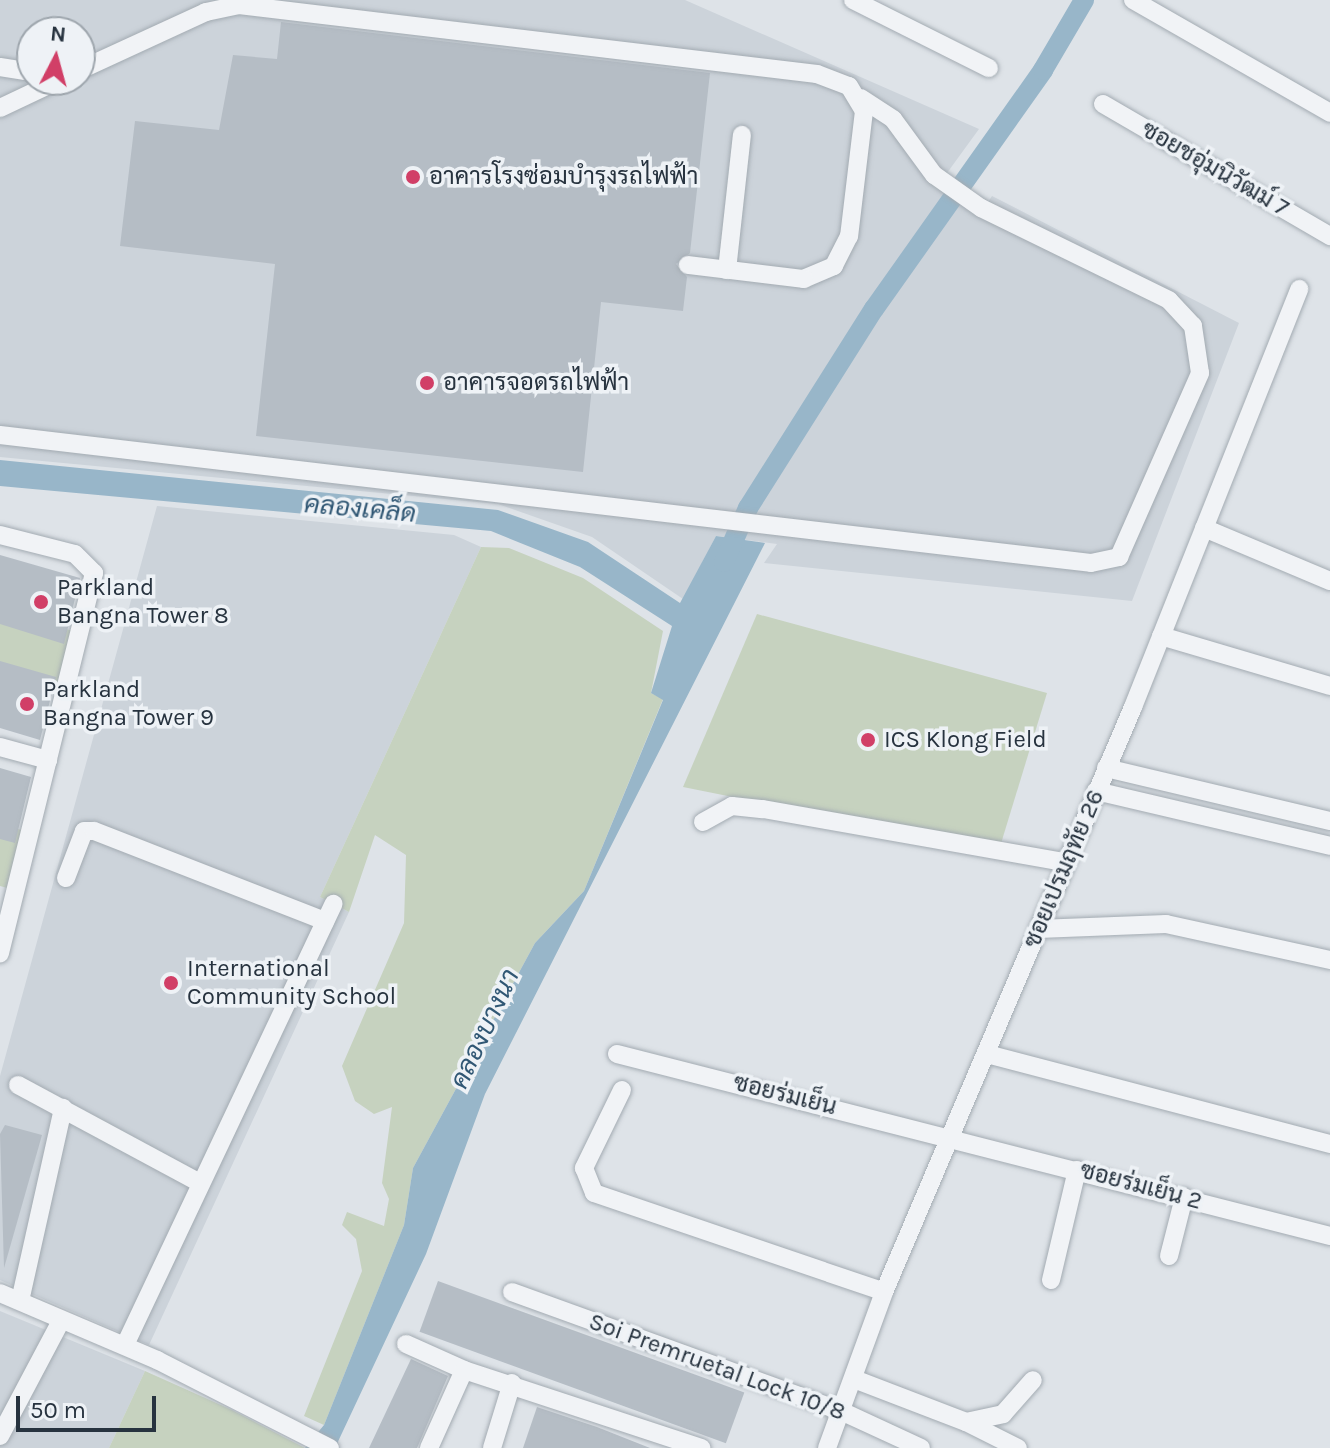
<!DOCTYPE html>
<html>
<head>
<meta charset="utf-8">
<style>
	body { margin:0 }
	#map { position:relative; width:1330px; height:1448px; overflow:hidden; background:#dee3e8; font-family:Karla,Sarabun,sans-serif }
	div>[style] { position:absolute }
	.built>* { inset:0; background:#ccd3da }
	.green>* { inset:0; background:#c6d2bf }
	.water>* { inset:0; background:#98b6c9 }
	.canal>* { height:20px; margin:-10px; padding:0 10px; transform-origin:10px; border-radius:10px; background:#98b6c9 }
	.building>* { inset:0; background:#b5bdc5; transform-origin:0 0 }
	.roads { filter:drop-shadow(0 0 2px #a3abb2) drop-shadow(0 0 2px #a3abb2) }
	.minor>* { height:18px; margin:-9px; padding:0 9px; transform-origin:9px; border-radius:9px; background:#f1f3f6 }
	.dots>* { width:22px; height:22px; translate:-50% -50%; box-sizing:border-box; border:4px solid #eef2f6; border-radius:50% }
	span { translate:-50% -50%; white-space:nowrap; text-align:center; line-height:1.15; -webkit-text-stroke:7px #eef2f6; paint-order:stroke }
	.street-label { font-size:24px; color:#27333f }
	.poi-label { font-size:24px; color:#27333f }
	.left { translate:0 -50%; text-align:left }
	.water-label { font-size:26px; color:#305774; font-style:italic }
	.north { position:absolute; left:16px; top:16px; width:80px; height:80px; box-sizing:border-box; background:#eef2f6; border:2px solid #9ea6ad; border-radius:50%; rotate:6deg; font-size:22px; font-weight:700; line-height:32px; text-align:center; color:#27333f }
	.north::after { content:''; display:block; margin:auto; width:28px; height:36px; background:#d13f67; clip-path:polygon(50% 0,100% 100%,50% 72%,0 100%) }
	.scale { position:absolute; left:16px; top:1396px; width:140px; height:36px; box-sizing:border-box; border:4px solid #27333f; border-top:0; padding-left:10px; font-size:24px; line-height:28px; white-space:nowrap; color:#27333f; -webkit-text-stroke:6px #eef2f6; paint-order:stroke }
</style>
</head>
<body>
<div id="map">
	<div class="built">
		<div style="clip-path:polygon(evenodd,0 0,685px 0,979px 129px,947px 173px,988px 202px,992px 196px,1239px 323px,1132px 601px,764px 563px,777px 544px,716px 536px,683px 599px,592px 537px,498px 504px,0 457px,0 0,32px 32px,80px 32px,80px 80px,32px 80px,32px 32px)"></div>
		<div style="clip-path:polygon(157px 506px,454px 535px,481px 547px,320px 897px,349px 912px,149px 1345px,0 1280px,0 1076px)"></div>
		<div style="clip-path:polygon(0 1311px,145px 1371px,109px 1448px,0 1448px)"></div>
	</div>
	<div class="green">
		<div style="clip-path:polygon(481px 547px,509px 548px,583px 578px,663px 631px,651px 693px,663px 699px,584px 891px,535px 943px,413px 1168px,404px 1225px,324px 1425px,304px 1416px,362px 1271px,356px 1239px,342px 1225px,347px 1212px,384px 1226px,389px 1199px,382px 1183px,392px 1107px,374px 1114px,355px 1101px,342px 1066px,404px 923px,406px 855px,375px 835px,349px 912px,320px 897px)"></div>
		<div style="clip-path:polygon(0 611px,77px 632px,63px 689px,0 675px)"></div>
		<div style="clip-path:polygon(757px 614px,1047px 693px,999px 850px,683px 787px)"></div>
		<div style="clip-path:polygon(0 824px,25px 831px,11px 889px,0 886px)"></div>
		<div style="clip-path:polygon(145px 1371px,232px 1410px,305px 1448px,109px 1448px)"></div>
	</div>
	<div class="water">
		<div style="clip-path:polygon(0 460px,498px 510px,588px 542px,680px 603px,716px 536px,765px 543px,485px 1094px,426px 1254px,335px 1448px,305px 1448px,324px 1425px,404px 1225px,413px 1168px,535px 943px,584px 891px,663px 700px,651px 693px,672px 626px,580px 567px,491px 531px,0 486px)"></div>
	</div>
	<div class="canal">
		<div style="left:724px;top:562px;width:59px;rotate:-66deg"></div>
		<div style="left:748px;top:508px;width:236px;rotate:-57.7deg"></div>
		<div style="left:874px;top:309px;width:293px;rotate:-54.7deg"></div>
		<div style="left:1043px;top:70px;width:81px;rotate:-59.6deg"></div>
	</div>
	<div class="building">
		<div style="clip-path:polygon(281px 22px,710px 73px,690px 253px,676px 264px,687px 277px,683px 311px,601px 302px,583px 472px,256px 436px,275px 264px,120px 246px,135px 121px,219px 130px,233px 55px,277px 59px)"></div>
		<div style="clip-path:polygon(0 555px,80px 578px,64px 644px,0 624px)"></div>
		<div style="clip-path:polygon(0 661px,56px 677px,40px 740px,0 728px)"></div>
		<div style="clip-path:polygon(0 768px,31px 777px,15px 843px,0 839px)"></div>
		<div style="clip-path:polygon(5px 1125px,42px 1135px,4px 1268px,0 1134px)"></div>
		<div style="left:438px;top:1281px;width:326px;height:54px;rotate:20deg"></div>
		<div style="clip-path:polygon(411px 1359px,448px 1376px,417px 1448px,369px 1448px)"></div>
		<div style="clip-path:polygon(537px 1407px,597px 1427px,650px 1448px,523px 1448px)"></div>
	</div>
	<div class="roads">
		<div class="minor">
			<div style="left:853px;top:0;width:152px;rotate:26.6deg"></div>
			<div style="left:1133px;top:0;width:227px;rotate:29.8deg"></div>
			<div style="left:0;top:67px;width:32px;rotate:9deg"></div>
			<div style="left:80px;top:70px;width:139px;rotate:-24.7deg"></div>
			<div style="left:206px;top:12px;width:34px;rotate:-12deg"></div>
			<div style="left:239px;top:5px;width:582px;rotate:6.81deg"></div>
			<div style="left:817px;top:74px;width:34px;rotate:21deg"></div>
			<div style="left:849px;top:86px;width:29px;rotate:59deg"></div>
			<div style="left:864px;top:111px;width:126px;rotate:96.8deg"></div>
			<div style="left:849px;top:236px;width:34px;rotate:117deg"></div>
			<div style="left:834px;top:266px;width:33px;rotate:157deg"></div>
			<div style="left:804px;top:279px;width:117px;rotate:-173.1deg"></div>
			<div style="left:1103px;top:104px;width:263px;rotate:30.2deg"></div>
			<div style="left:0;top:108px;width:65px;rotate:-25.4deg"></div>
			<div style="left:727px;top:270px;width:136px;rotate:-83.7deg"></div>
			<div style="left:0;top:435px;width:1098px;rotate:6.69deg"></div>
			<div style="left:1091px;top:563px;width:29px;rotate:-12deg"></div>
			<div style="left:1119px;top:557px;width:201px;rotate:-66.2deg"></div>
			<div style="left:1200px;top:373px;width:48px;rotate:-98.5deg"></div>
			<div style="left:1193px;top:326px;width:35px;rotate:-133deg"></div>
			<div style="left:1169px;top:300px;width:209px;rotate:-153.9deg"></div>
			<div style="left:981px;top:208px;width:57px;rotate:-144.9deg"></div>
			<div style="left:934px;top:175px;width:69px;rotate:-126.2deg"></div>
			<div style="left:893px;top:119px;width:38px;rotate:-147deg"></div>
			<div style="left:1204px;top:528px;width:137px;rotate:22.8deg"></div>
			<div style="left:0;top:535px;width:77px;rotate:14.2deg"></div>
			<div style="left:75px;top:554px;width:27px;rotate:45deg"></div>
			<div style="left:94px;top:573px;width:392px;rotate:103.9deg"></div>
			<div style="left:1161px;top:636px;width:176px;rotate:16.5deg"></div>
			<div style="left:0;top:747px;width:50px;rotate:15.2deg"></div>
			<div style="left:1106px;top:768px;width:230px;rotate:13.3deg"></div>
			<div style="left:1096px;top:791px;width:240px;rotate:13.2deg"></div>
			<div style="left:703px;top:822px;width:33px;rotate:-29deg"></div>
			<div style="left:732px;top:806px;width:31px;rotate:6deg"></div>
			<div style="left:763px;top:809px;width:306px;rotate:10deg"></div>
			<div style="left:66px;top:878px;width:50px;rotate:-69deg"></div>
			<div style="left:84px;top:831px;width:10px"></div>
			<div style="left:94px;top:831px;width:248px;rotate:21.3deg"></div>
			<div style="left:1038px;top:929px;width:128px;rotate:-2.2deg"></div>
			<div style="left:1166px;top:924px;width:168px;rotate:12.4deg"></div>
			<div style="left:617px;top:1054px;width:736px;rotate:14.32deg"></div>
			<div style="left:987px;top:1054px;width:355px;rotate:14.7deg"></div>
			<div style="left:18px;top:1085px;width:207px;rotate:28.3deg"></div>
			<div style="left:622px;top:1090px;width:87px;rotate:116deg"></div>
			<div style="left:584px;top:1168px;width:27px;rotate:68deg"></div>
			<div style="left:594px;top:1193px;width:306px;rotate:18.8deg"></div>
			<div style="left:1169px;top:1256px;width:61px;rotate:-75.7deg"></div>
			<div style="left:1051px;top:1280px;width:113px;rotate:-76.7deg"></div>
			<div style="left:512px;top:1292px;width:350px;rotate:19.9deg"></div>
			<div style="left:841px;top:1411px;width:88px;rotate:24.8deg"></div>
			<div style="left:0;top:1293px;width:171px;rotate:23.1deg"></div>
			<div style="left:157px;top:1360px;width:194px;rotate:27deg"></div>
			<div style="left:20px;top:1301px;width:198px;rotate:-77.4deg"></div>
			<div style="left:406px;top:1344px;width:64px;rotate:24.1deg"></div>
			<div style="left:464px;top:1370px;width:250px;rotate:18.2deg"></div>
			<div style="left:125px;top:1345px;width:488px;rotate:-64.7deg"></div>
			<div style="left:854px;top:1379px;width:120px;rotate:21deg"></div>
			<div style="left:966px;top:1422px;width:38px;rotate:-12deg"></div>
			<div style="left:1003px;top:1414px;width:45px;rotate:-48.6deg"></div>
			<div style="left:966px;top:1422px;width:58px;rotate:26.6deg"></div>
			<div style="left:0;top:1436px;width:130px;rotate:-62.1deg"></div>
			<div style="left:429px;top:1448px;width:85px;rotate:-65.8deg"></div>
			<div style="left:492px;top:1448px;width:68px;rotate:-72.9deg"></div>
			<div style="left:827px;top:1448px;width:166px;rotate:-69.9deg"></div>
			<div style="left:884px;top:1292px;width:636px;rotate:-66.94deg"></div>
			<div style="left:1133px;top:707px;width:450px;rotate:-68.3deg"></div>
		</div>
	</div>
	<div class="dots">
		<div style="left:413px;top:177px;background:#d13f67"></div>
		<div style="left:427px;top:383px;background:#d13f67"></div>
		<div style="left:41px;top:602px;background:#d13f67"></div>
		<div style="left:27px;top:704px;background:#d13f67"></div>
		<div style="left:868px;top:740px;background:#d13f67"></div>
		<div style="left:171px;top:983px;background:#d13f67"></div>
	</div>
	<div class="street-label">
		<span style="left:1215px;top:169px;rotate:30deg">ซอยชอุ่มนิวัฒม์ 7</span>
		<span style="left:1064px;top:869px;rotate:-67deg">ซอยเปรมฤทัย 26</span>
		<span style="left:785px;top:1095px;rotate:14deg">ซอยร่มเย็น</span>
		<span style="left:1141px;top:1186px;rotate:15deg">ซอยร่มเย็น 2</span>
		<span style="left:717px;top:1367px;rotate:20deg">Soi Premruetal Lock 10/8</span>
	</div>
	<div class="poi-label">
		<span class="left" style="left:429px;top:177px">อาคารโรงซ่อมบำรุงรถไฟฟ้า</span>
		<span class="left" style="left:443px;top:383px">อาคารจอดรถไฟฟ้า</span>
		<span class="left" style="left:57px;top:602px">Parkland<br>Bangna Tower 8</span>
		<span class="left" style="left:43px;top:704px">Parkland<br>Bangna Tower 9</span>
		<span class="left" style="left:884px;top:740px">ICS Klong Field</span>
		<span class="left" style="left:187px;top:983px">International<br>Community School</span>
	</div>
	<div class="water-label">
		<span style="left:360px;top:509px;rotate:5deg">คลองเคล็ด</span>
		<span style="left:485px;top:1029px;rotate:-65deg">คลองบางนา</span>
	</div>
	<div class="north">N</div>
	<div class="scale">50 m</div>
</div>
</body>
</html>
